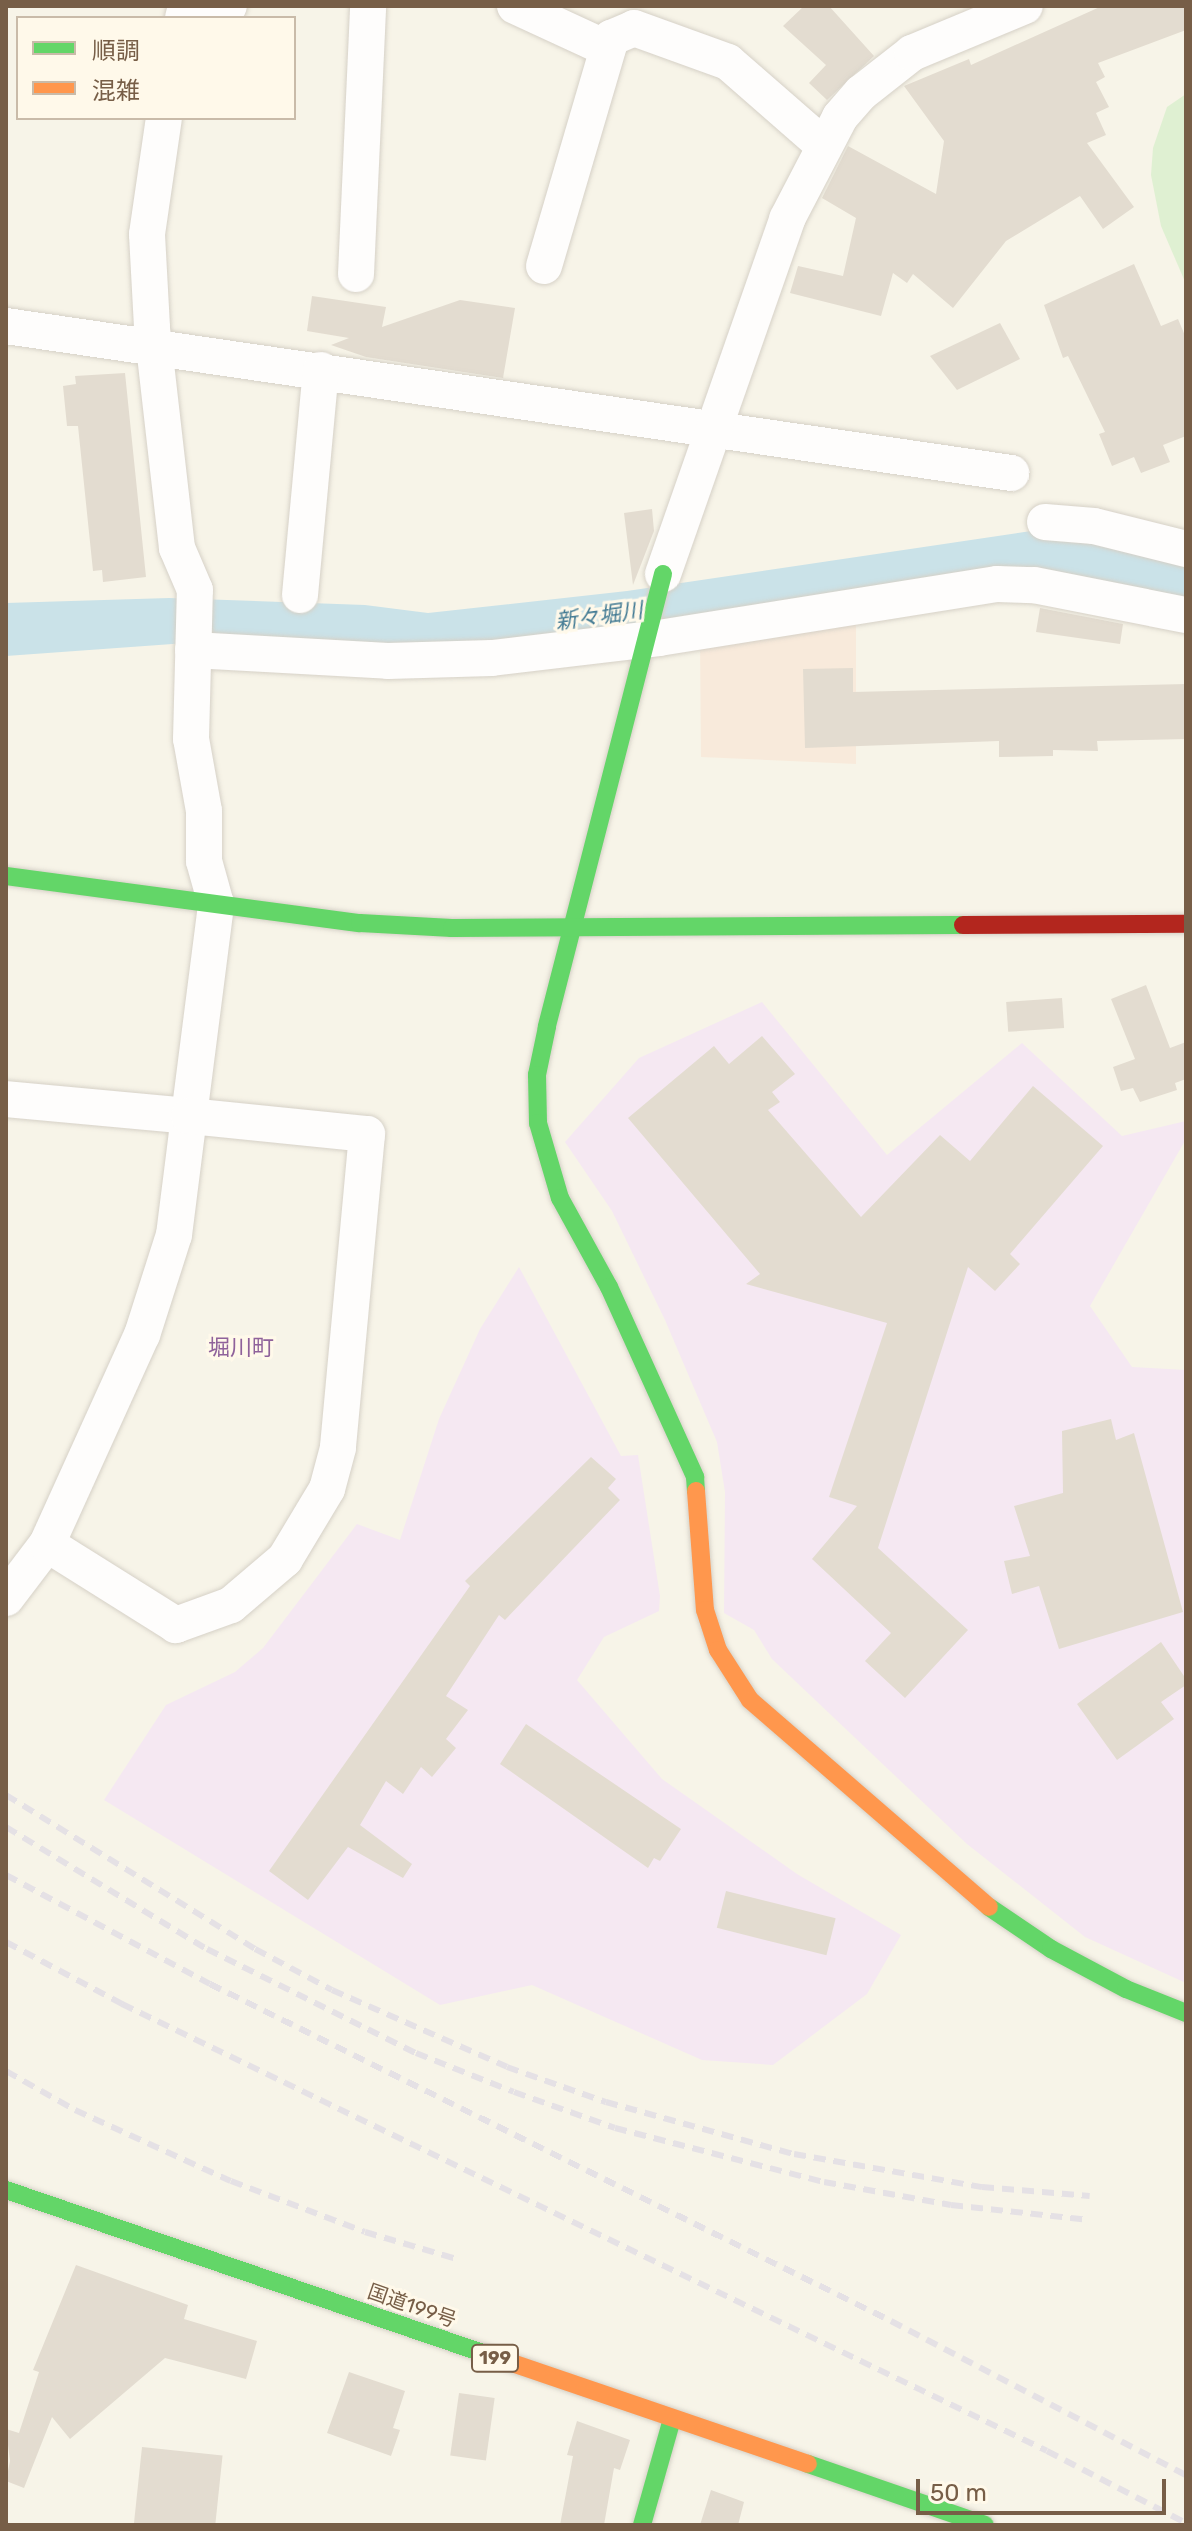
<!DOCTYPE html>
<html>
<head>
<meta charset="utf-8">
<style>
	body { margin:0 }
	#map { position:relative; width:1192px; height:2531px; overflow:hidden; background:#f7f4e8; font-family:Rubik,"Noto Sans JP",sans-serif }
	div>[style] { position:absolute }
	.commercial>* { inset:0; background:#f8eadb }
	.education>* { inset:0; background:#f5e8f2 }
	.green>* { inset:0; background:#dff0d2 }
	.water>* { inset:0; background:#cae2e8 }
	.building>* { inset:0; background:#e3dcd0; transform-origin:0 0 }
	.roads { filter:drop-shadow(0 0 2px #d6d1c7) drop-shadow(0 0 2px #d6d1c7) }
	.street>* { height:36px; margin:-18px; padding:0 18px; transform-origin:18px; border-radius:18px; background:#fefdfc }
	.fast>* { height:18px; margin:-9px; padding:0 9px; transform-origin:9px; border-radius:9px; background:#63d668 }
	.slow>* { height:18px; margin:-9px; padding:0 9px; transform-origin:9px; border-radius:9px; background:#ff974d }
	.jam>* { height:18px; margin:-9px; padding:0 9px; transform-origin:9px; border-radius:9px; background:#b3261e }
	.rail>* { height:6px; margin-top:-3px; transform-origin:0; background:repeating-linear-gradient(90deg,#e5e1e5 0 12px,transparent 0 20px) }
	span { translate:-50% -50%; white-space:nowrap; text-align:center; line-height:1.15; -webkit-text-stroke:6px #fff9ea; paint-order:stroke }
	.shield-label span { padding:2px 6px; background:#fff9ea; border:2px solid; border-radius:6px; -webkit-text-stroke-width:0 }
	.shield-label { font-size:18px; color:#775e47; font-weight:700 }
	.street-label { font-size:20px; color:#775e47 }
	.water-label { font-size:22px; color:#427a93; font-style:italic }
	.neighbourhood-label { font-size:22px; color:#8f629b }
	.frame { position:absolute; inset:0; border:8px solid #775e47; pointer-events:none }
	.legend { position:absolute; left:16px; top:16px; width:280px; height:104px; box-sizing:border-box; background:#fff9ea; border:2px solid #c9bba9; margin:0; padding:10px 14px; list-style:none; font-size:24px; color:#775e47 }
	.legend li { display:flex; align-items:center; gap:16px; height:40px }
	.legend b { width:40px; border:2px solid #c9bba9 }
	.scale { position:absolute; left:916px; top:2479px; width:250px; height:36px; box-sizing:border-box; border:4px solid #775e47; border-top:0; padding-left:10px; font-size:24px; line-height:28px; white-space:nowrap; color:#775e47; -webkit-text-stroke:6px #fff9ea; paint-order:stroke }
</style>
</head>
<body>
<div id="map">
	<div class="commercial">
		<div style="clip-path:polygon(856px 615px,856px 764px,701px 757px,700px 638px)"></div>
	</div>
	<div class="education">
		<div style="clip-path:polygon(762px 1002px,887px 1155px,1022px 1043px,1122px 1136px,1186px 1121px,1186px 1139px,1090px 1306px,1132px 1367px,1186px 1370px,1186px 1983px,1085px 1937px,967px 1844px,772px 1659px,754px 1630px,724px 1613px,725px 1492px,717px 1442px,665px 1320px,612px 1211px,565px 1142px,639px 1058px)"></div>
		<div style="clip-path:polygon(519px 1267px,621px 1456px,638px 1455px,660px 1596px,659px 1611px,604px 1637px,577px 1680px,662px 1779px,797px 1874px,901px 1935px,867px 1994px,773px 2065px,702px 2060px,532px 1985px,440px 2005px,104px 1800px,166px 1705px,235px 1672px,263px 1648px,357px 1524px,400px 1540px,439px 1419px,480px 1329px)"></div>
	</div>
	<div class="green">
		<div style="clip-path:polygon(1186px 94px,1186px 284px,1161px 226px,1151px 175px,1153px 148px,1167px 107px)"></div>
	</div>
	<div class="water">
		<div style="clip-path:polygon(1031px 531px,1186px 558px,1186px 602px,1080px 576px,487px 650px,228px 640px,6px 656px,6px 603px,169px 598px,365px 605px,428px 613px,627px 591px)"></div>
	</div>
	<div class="building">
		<div style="clip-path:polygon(804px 6px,829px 6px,874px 56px,827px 100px,809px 83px,826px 65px,783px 26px)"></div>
		<div style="clip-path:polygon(1102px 6px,1186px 6px,1186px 30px,1098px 63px,1105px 77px,1096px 82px,1109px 107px,1096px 113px,1106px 135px,1087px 143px,1134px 207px,1103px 229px,1080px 196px,1006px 241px,953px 308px,913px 274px,907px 283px,893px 273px,881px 316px,790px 293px,798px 266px,843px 276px,856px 218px,822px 198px,848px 146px,936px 194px,944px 141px,904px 86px,969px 59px,971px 65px)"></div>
		<div style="clip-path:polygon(1134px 264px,1161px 326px,1178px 319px,1186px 338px,1186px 436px,1163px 445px,1170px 462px,1141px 473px,1134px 457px,1112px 466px,1099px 434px,1105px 432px,1068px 356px,1063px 358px,1044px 305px)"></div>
		<div style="clip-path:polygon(312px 296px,386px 307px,382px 327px,460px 300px,515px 308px,503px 378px,366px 357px,331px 345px,349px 338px,307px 331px)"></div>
		<div style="clip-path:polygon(1000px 323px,1020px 359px,957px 390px,930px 356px)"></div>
		<div style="clip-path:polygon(125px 373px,146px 577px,103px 582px,102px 570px,93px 571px,78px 426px,67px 426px,63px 386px,76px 384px,75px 376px)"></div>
		<div style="clip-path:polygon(652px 509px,654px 531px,633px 585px,624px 513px)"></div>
		<div style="clip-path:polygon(1040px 608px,1123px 624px,1120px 644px,1036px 632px)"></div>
		<div style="clip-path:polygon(853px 668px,853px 692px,1186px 684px,1186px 739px,1097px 741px,1098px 751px,1053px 750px,1053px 756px,999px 757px,999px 741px,805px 748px,803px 669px)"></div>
		<div style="clip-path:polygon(1146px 985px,1170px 1048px,1186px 1042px,1186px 1079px,1175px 1083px,1177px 1090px,1140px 1102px,1133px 1088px,1121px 1091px,1113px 1067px,1135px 1059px,1111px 999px)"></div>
		<div style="left:1062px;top:998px;width:30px;height:56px;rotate:86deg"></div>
		<div style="clip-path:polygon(762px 1036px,795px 1074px,772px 1092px,780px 1102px,768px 1110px,861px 1217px,940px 1135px,970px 1161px,1033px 1086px,1103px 1146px,1010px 1254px,1020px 1264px,995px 1291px,968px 1267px,878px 1548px,968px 1630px,905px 1698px,865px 1661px,891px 1633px,812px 1559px,857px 1506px,829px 1497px,887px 1323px,746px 1284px,760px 1274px,628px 1118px,714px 1046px,729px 1064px)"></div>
		<div style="clip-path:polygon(1111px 1419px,1116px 1440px,1134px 1433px,1183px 1612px,1059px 1649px,1039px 1586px,1012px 1594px,1004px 1561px,1030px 1556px,1014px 1506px,1063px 1493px,1062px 1431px)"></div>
		<div style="clip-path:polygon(591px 1457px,616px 1479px,608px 1488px,620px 1500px,505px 1620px,499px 1615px,446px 1696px,468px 1710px,446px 1739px,456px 1748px,432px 1777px,421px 1767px,403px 1794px,386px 1781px,360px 1825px,412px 1864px,403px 1878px,348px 1847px,308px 1900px,269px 1871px,470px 1586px,465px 1581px)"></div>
		<div style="clip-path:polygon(1161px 1642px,1186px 1679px,1186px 1685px,1161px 1702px,1174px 1719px,1117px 1760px,1077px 1704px)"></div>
		<div style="clip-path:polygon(526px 1724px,681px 1829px,660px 1861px,654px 1858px,648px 1868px,500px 1764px)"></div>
		<div style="left:726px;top:1891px;width:113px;height:38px;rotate:14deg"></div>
		<div style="clip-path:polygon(76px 2265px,188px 2305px,184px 2319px,257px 2341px,246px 2379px,165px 2358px,70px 2439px,52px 2417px,24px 2488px,6px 2481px,10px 2461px,6px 2429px,19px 2433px,39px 2372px,33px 2370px)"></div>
		<div style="clip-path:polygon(349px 2372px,405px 2391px,393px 2428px,400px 2430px,391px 2456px,327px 2433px)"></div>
		<div style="left:459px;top:2393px;width:36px;height:63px;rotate:8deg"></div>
		<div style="clip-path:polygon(577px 2421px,630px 2440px,620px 2470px,614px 2468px,604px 2525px,560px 2525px,573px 2456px,567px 2455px)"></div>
		<div style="left:142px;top:2447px;width:81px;height:78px;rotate:6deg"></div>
		<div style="clip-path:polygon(711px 2490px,744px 2502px,738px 2525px,700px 2525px)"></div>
	</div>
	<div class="roads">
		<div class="street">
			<div style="left:515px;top:6px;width:102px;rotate:24.8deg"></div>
			<div style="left:183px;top:18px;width:8px;rotate:-76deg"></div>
			<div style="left:185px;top:10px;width:44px;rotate:-5.2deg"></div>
			<div style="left:544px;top:266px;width:238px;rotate:-73.6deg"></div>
			<div style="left:611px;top:38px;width:25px;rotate:-23deg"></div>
			<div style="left:634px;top:28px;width:100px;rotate:19.9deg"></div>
			<div style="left:728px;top:62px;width:126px;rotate:41.1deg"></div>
			<div style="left:356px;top:274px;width:268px;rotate:-87.4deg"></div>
			<div style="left:6px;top:326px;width:1016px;rotate:8.32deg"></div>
			<div style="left:1045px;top:522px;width:49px;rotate:4.7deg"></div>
			<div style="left:1094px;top:526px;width:95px;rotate:14deg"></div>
			<div style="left:663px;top:574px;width:376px;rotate:-70.7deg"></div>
			<div style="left:787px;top:219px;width:115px;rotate:-62.5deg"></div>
			<div style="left:840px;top:117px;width:32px;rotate:-49deg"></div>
			<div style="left:861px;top:93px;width:65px;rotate:-38.1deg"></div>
			<div style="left:912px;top:53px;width:122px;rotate:-22.6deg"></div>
			<div style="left:300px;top:595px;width:226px;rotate:-84.7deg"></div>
			<div style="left:193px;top:650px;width:195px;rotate:3.2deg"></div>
			<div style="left:388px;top:661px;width:104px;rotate:-1.7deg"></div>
			<div style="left:492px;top:658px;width:168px;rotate:-6.8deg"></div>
			<div style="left:659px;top:638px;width:342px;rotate:-9.1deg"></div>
			<div style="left:997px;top:584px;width:37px;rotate:2deg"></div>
			<div style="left:1034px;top:585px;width:155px;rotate:11.2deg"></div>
			<div style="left:6px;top:1099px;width:184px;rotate:5.3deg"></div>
			<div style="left:189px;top:1116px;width:214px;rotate:-82.7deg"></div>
			<div style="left:216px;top:904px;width:45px;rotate:-105.6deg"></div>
			<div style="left:204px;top:861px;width:50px;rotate:-90deg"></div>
			<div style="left:204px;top:811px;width:73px;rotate:-100.2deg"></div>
			<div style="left:191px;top:739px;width:149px;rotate:-88.5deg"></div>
			<div style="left:195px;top:590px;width:46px;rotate:-113.2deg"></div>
			<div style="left:177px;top:548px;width:222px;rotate:-96.5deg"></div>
			<div style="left:152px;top:327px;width:93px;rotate:-93.1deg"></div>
			<div style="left:147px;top:234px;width:117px;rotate:-81.7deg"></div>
			<div style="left:6px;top:1598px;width:68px;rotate:-52.8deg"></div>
			<div style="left:47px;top:1544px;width:230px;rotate:-65.6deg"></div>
			<div style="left:142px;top:1335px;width:105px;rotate:-72.3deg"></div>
			<div style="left:174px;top:1235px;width:120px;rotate:-82.8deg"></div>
			<div style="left:189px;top:1116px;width:179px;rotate:5.8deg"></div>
			<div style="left:367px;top:1134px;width:315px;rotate:95.3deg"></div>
			<div style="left:338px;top:1448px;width:42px;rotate:105deg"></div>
			<div style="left:327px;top:1489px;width:82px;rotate:121deg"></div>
			<div style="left:285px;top:1559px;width:71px;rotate:139.6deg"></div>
			<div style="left:231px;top:1605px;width:59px;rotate:160deg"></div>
			<div style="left:176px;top:1625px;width:152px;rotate:-147.9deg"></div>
		</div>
		<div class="fast">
			<div style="left:663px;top:574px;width:468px;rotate:104.4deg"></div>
			<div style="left:547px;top:1027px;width:49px;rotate:101.8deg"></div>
			<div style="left:537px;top:1075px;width:48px;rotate:88.8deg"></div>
			<div style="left:538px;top:1123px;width:78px;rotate:73.7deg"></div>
			<div style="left:560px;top:1198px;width:102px;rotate:61.2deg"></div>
			<div style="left:609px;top:1287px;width:209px;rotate:65.6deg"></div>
			<div style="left:695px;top:1477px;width:14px;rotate:86deg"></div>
			<div style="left:6px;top:876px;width:357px;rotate:7.6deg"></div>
			<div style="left:360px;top:923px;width:92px;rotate:3.1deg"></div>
			<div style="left:452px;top:928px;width:511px;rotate:-0.34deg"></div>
			<div style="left:989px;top:1907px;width:75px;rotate:34.1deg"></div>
			<div style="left:1051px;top:1949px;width:85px;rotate:28.1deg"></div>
			<div style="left:1126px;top:1989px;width:65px;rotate:21.8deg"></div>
			<div style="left:6px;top:2190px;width:525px;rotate:18.88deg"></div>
			<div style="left:808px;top:2464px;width:187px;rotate:19deg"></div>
			<div style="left:642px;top:2525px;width:110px;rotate:-74.2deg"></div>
		</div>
		<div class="slow">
			<div style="left:696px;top:1491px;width:119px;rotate:85.7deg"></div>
			<div style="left:705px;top:1610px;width:42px;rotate:72deg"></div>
			<div style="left:718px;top:1650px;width:59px;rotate:57.4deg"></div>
			<div style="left:750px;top:1700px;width:316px;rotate:40.9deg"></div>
			<div style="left:503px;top:2360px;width:322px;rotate:18.8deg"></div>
		</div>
		<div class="jam">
			<div style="left:963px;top:925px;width:223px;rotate:-0.3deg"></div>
		</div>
	</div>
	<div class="rail">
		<div style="left:6px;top:1795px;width:293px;rotate:31.7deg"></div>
		<div style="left:255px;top:1949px;width:87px;rotate:28deg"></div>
		<div style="left:332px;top:1990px;width:191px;rotate:23.7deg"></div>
		<div style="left:507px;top:2067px;width:105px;rotate:19.5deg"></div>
		<div style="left:606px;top:2102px;width:195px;rotate:15.5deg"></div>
		<div style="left:794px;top:2154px;width:191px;rotate:10deg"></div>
		<div style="left:982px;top:2187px;width:108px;rotate:4.8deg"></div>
		<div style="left:6px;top:1827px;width:235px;rotate:31.3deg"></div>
		<div style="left:207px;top:1949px;width:233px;rotate:26.5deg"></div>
		<div style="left:416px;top:2053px;width:105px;rotate:21.7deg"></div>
		<div style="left:514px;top:2092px;width:107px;rotate:19.6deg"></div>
		<div style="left:615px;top:2128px;width:216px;rotate:14.5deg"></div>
		<div style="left:824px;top:2182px;width:129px;rotate:10.3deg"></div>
		<div style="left:951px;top:2205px;width:139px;rotate:6.2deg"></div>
		<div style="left:6px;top:1875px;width:231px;rotate:28.1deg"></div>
		<div style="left:210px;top:1984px;width:760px;rotate:26.33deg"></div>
		<div style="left:891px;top:2321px;width:333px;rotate:27.6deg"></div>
		<div style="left:6px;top:1942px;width:132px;rotate:28.1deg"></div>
		<div style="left:122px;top:2004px;width:1027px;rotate:25.79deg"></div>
		<div style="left:1047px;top:2451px;width:157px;rotate:27.4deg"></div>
		<div style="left:6px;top:2071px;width:79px;rotate:29.5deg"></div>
		<div style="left:75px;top:2110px;width:171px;rotate:24.5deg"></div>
		<div style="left:231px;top:2181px;width:143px;rotate:20.8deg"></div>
		<div style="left:365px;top:2232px;width:96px;rotate:16.4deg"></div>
	</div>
	<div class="shield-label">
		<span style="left:495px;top:2358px">199</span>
	</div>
	<div class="street-label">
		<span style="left:412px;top:2306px;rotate:19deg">国道199号</span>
	</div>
	<div class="water-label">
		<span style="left:599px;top:616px;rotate:-8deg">新々堀川</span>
	</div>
	<div class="neighbourhood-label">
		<span style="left:241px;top:1348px">堀川町</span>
	</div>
	<div class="frame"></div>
	<ul class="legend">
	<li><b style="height:10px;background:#63d668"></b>順調</li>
	<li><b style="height:10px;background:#ff974d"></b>混雑</li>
	</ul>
	<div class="scale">50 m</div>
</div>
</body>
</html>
